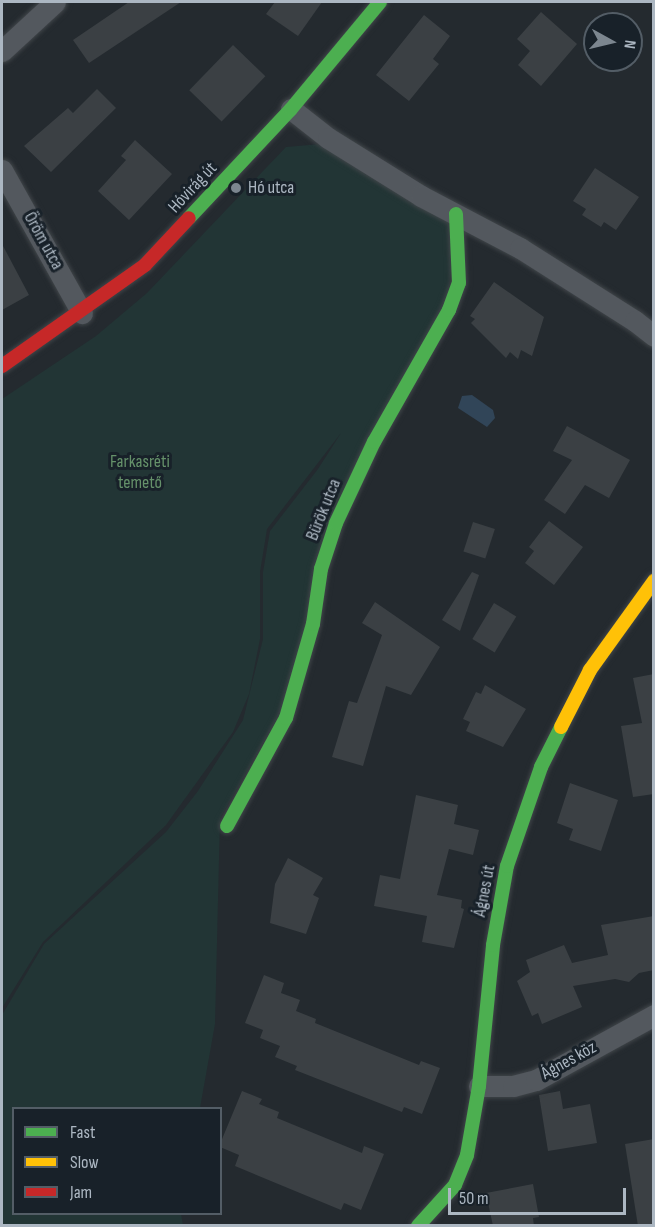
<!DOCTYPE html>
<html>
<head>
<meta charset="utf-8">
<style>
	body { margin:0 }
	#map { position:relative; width:655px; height:1227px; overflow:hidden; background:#242a2f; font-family:"Sofia Sans Condensed",sans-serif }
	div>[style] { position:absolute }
	.green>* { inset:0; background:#223535 }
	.water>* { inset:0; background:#314558 }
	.building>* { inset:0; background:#3b4044; transform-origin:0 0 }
	.roads { filter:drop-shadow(0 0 2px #404549) drop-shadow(0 0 2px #404549) }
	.street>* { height:21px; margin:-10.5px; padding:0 10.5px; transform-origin:10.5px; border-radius:10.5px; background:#53585e }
	.fast>* { height:14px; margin:-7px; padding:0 7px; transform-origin:7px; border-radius:7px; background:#4caf50 }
	.slow>* { height:14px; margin:-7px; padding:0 7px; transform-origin:7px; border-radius:7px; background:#ffc107 }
	.jam>* { height:14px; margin:-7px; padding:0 7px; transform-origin:7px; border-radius:7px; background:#c62828 }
	.dots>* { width:16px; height:16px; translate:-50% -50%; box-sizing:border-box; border:3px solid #182129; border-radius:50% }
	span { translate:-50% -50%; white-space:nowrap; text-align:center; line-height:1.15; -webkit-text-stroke:6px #182129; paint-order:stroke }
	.street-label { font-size:18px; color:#acb7c2 }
	.poi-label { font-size:18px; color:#acb7c2 }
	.left { translate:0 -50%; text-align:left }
	.park-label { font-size:18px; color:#65916a }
	.frame { position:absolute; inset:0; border:3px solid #acb7c2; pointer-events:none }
	.legend { position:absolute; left:12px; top:1107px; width:210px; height:108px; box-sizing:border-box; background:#182129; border:2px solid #535d66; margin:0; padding:8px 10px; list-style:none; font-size:18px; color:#acb7c2 }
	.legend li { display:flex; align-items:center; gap:12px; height:30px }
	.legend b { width:30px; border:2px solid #535d66 }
	.north { position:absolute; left:583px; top:12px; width:60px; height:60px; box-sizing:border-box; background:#182129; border:2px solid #535d66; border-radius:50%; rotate:98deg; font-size:16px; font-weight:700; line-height:24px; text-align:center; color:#acb7c2 }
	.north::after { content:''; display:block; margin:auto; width:21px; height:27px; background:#7c868f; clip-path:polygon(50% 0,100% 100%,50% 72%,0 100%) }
	.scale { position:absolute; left:448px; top:1188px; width:178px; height:27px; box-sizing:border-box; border:3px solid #acb7c2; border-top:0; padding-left:8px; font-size:18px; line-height:21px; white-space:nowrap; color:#acb7c2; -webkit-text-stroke:4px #182129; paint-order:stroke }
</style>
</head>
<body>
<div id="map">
	<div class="green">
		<div style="clip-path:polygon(333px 143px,456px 218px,448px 298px,370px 439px,283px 708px,220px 818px,215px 1024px,200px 1108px,14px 1108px,14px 1214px,181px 1214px,183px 1225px,2px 1225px,2px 1015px,44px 944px,166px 832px,198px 791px,243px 720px,263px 639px,263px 572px,270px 531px,318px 469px,341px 433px,267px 529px,260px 572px,260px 639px,249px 694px,233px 732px,166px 825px,43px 942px,2px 1008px,2px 399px,96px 336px,147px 293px,286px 147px)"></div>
	</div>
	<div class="water">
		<div style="clip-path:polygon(472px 395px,493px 410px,495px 418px,487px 427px,458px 408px,462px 396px)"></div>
	</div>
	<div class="building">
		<div style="clip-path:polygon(129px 2px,181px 2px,89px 63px,73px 40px)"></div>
		<div style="clip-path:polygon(275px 2px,322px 2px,298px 36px,266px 14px)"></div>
		<div style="clip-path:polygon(541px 12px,577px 44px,541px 86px,518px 65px,530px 51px,517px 39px)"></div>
		<div style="clip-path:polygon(424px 15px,450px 36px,433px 59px,439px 64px,409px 101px,376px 75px)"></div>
		<div style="left:233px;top:45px;width:45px;height:63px;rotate:44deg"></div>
		<div style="clip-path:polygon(97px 89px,116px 108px,51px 172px,24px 146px,68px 108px,73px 113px)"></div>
		<div style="clip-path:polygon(135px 140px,172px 174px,129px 220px,98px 191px,126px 160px,121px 156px)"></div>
		<div style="clip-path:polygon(595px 168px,639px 197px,616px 230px,604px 222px,601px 227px,582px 215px,586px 209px,573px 201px)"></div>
		<div style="clip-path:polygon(2px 244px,29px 295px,2px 310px)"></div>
		<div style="clip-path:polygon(494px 282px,544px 317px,532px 356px,521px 350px,518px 359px,510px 352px,506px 358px,471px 323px,475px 319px,470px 316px)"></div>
		<div style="clip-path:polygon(567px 426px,630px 460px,609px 498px,585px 485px,565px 514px,544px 500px,572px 460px,553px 451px)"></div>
		<div style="clip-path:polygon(549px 521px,583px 547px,554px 585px,525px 563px,534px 551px,529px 547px)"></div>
		<div style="left:473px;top:522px;width:23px;height:31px;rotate:18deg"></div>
		<div style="clip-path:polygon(472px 572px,479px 575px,460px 631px,442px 620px)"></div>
		<div style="clip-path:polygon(375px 602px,440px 647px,411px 695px,386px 686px,363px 766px,332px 757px,349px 701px,357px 703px,382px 635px,362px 623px)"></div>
		<div style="left:494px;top:603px;width:26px;height:42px;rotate:31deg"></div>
		<div style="clip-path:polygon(654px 674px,654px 794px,633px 797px,621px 726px,642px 723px,633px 678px)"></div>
		<div style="clip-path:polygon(485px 685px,526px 709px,503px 747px,466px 731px,470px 722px,463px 719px,476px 692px,481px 694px)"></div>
		<div style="clip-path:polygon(570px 783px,618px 800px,601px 851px,569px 840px,573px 829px,557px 823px)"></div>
		<div style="clip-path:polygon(416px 795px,458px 805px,454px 824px,479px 830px,473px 855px,449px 849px,437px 895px,462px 900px,461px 908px,464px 909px,454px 948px,422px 942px,427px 916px,374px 906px,380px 875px,400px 879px)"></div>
		<div style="clip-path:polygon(288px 858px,323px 878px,313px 895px,319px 898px,306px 934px,270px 923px,275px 884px)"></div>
		<div style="clip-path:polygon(654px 916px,654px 970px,639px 973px,629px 982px,615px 979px,573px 986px,582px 1007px,542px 1024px,538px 1013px,532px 1016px,517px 981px,530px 972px,526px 960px,564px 945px,572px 963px,608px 955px,601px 925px)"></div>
		<div style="clip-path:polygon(264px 975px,284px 983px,281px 993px,300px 1000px,296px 1011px,316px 1019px,315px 1023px,419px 1065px,421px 1061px,440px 1068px,422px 1114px,404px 1107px,402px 1112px,295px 1070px,297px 1066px,275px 1057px,280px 1046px,260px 1038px,263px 1030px,245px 1023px)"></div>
		<div style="clip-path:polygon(242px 1091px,262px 1099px,259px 1104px,279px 1112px,277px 1118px,362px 1153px,364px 1146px,384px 1154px,361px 1210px,344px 1203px,341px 1210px,235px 1166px,239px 1155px,220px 1147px,220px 1144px)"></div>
		<div style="clip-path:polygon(560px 1091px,563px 1109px,590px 1104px,597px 1143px,548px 1151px,539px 1095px)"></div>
		<div style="clip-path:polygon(654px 1139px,654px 1226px,638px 1226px,625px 1144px)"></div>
		<div style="clip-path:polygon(533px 1184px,539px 1217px,533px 1218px,534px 1226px,493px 1226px,486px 1193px)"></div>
	</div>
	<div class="roads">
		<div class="street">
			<div style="left:2px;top:51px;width:72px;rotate:-42.8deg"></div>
			<div style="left:291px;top:109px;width:47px;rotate:38.1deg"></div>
			<div style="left:328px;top:138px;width:110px;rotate:31.9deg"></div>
			<div style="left:421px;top:196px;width:112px;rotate:27.7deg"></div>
			<div style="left:520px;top:248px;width:136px;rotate:32.4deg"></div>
			<div style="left:635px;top:321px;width:24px;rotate:38deg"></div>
			<div style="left:2px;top:170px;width:164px;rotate:60.8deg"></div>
			<div style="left:479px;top:1086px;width:34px"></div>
			<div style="left:513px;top:1086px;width:24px;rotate:-15deg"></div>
			<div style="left:536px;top:1080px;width:135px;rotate:-28.8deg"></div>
		</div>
		<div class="fast">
			<div style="left:189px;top:218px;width:149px;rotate:-46.9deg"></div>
			<div style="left:291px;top:109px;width:139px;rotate:-50.2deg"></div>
			<div style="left:227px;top:826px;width:123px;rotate:-61.4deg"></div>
			<div style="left:286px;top:718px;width:98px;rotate:-74deg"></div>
			<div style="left:313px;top:624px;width:56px;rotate:-81.7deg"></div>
			<div style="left:321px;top:569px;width:48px;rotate:-71.9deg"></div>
			<div style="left:336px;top:523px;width:89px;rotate:-64.9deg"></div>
			<div style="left:374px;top:442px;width:152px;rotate:-60.4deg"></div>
			<div style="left:449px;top:310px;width:29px;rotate:-70deg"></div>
			<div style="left:459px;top:283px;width:69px;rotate:-92.5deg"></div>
			<div style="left:418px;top:1226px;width:55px;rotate:-47.9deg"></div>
			<div style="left:455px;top:1185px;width:32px;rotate:-68deg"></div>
			<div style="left:467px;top:1155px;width:70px;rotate:-80.1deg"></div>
			<div style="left:479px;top:1086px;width:142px;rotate:-84.3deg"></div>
			<div style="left:493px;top:945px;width:80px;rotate:-80deg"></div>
			<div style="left:507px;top:866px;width:105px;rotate:-71deg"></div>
			<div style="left:541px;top:767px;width:45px;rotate:-63.4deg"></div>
		</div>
		<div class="slow">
			<div style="left:561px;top:727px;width:64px;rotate:-63deg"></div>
			<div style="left:590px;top:670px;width:110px;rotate:-54.3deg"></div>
		</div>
		<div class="jam">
			<div style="left:2px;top:366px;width:175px;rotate:-35.2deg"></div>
			<div style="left:145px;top:265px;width:64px;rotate:-46.9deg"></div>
		</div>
	</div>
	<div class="dots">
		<div style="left:236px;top:188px;background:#7c868f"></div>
	</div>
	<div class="street-label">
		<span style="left:193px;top:188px;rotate:-47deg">Hóvirág út</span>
		<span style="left:43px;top:241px;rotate:61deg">Öröm utca</span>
		<span style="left:324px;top:510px;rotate:-68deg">Bürök utca</span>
		<span style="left:485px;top:891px;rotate:-79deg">Ágnes út</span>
		<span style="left:569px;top:1061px;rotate:-29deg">Ágnes köz</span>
	</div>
	<div class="poi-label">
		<span class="left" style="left:248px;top:188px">Hó utca</span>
	</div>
	<div class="park-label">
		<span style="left:140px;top:473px">Farkasréti<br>temető</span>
	</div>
	<div class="frame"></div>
	<ul class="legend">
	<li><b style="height:8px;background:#4caf50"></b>Fast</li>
	<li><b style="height:8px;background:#ffc107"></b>Slow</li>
	<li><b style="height:8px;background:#c62828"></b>Jam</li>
	</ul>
	<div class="north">N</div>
	<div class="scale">50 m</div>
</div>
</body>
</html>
